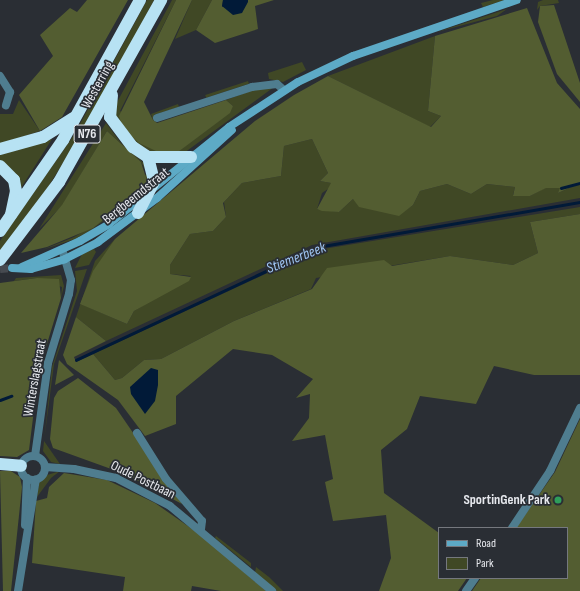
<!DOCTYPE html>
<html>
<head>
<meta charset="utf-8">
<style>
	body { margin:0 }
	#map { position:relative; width:580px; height:591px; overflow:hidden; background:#2a2e34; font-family:"Sofia Sans Condensed",sans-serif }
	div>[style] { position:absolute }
	.green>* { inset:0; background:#404825; transform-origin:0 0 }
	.forest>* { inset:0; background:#535d31 }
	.water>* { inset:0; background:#011a38 }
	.stream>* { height:2.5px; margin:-1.25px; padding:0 1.25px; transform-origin:1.25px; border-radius:1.25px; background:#011a38 }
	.secondary-tunnel>* { height:8px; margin-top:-4px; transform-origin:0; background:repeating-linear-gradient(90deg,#464a50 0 8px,transparent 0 12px) }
	.street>* { height:8px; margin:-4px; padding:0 4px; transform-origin:4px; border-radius:4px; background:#4f7d8f }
	.street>.ring { margin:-4px; padding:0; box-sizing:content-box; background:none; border:8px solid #4f7d8f; border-radius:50% }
	.secondary>* { height:8px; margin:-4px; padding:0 4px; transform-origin:4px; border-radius:4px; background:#5daac6 }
	.highway>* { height:12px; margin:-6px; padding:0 6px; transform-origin:6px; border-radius:6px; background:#b7e2f3 }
	.dots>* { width:11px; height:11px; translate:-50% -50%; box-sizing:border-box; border:2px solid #2a2e34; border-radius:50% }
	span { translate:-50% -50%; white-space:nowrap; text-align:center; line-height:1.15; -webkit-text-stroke:3.5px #2a2e34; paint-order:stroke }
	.shield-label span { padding:1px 3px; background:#2a2e34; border:1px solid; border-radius:3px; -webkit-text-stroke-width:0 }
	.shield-label { font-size:13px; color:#e6e8ed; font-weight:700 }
	.street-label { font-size:14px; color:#e6e8ed }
	.poi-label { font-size:14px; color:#e6e8ed; font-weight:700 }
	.right { translate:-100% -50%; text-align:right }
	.water-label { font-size:15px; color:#a0c6f4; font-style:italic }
	.legend { position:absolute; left:438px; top:527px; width:130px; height:52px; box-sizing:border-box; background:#2a2e34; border:1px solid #75787e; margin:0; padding:5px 7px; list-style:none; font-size:12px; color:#e6e8ed }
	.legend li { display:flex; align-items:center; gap:8px; height:20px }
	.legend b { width:20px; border:1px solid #75787e }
</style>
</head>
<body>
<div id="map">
	<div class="green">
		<div style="clip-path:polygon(147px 0,154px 0,89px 121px,48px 187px,0 252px,0 241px,74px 135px)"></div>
		<div style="clip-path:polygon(172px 0,176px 0,120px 111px,178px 152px,233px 106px,226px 100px,259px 88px,274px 87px,184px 153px,154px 153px,132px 141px,116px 122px,115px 106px)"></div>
		<div style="clip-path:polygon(192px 0,212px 0,196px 30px,175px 39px)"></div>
		<div style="clip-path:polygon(493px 0,505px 0,483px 7px,481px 3px)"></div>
		<div style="clip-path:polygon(543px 0,558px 0,559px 3px,540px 6px,537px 10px,538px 2px)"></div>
		<div style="clip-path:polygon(507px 9px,497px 16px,437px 32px)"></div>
		<div style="clip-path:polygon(435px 36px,428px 111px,441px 116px,430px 127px,328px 76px)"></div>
		<div style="clip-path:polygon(302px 62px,306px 70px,283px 82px,269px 79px,268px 73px)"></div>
		<div style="left:248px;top:81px;width:3px;height:45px;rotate:72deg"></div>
		<div style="clip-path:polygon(19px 100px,40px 131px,0 144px,0 114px,13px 114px)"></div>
		<div style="clip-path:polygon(178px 104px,179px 107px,154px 115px,157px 123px,153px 120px,151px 114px)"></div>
		<div style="clip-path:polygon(106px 123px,121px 143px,146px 165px,150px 184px,118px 210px,91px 230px,75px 239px,42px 250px,74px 237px,110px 216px,147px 173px,141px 162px,107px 131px,62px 206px,39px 229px)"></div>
		<div style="clip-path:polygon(52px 139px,21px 188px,0 162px,0 155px)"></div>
		<div style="clip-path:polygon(312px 139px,328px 173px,320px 181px,331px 183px,331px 187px,322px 193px,317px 209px,339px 212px,353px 199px,372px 209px,399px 215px,413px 205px,420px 191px,447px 184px,471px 194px,487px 184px,515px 187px,513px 195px,530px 196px,545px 188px,561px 188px,558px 193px,580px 183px,580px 198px,312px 245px,106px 341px,76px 317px,95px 261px,115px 239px,81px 304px,127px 324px,134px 311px,191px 276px,170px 274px,170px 265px,190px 234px,213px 231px,226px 217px,224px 202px,242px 183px,281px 176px,284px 146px)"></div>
		<div style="clip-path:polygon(580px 207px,580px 214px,530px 222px,538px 253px,513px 265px,450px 256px,316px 278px,311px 289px,234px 321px,161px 359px,144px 360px,122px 378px,115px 380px,93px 354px,317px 250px)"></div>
		<div style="clip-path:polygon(94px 249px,96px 252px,89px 265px,75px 268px,82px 254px)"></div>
		<div style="clip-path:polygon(87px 269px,54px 364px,44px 441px,60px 464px,51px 462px,43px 451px,52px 367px,77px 291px,75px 271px)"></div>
		<div style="clip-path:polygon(61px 275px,64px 286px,61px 298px,62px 287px,37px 278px,14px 281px,16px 278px)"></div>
		<div style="clip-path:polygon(60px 471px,51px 478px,37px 497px,39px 483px,44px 476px)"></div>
		<div style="clip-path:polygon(216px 536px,251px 563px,251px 567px,215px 538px)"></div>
		<div style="clip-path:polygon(256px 567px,269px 577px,283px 591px,277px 591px,255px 573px)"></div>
	</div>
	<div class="forest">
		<div style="clip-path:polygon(87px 0,128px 0,62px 117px,40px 131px,19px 95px,53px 56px,40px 35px,70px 8px,77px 12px)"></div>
		<div style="clip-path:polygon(176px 0,192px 0,144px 102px,153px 120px,157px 123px,226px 100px,233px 106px,230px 113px,178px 152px,156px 151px,139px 143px,123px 128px,119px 116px)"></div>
		<div style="clip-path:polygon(212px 0,223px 0,222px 7px,248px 0,274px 0,255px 6px,258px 29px,215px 43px,196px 30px)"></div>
		<div style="clip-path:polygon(554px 5px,580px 83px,580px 102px,557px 74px,538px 22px,540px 6px)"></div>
		<div style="clip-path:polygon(527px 8px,557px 83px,580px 109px,580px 183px,558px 193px,560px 188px,546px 188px,530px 196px,513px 196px,515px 187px,487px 184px,471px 194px,447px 184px,420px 191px,413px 205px,399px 216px,359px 207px,353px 199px,339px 212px,322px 211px,317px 209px,331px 183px,320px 181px,328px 173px,312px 139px,284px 146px,281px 176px,242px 183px,223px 203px,226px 217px,213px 231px,190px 234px,170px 265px,170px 274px,191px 277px,189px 281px,134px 311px,127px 324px,80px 304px,93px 271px,115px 239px,255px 121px,294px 95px,328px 76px,431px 127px,441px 116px,428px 111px,435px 36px)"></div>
		<div style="clip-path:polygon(107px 131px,141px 162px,148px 184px,93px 228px,47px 247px,21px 253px,62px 205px)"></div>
		<div style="clip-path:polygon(580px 214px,580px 375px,534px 375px,494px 366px,476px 404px,420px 396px,407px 429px,381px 450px,384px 493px,439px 533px,439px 578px,467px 578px,458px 591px,379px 591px,391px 558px,386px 515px,333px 521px,325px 482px,333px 479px,325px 435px,292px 441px,309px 418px,310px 394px,296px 398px,313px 379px,272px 355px,233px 349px,176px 396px,176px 424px,145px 436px,118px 400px,67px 364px,63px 355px,76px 317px,106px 341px,74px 357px,76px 362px,93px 354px,115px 380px,122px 378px,144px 360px,161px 359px,234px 321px,312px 289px,327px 268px,384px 260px,392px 266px,450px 256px,513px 265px,538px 253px,530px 222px)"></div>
		<div style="clip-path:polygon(37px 278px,59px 279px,61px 298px,39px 370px,29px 450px,17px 457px,0 456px,0 283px)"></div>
		<div style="clip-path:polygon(59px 360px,74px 375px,55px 385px)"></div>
		<div style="clip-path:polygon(78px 378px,116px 408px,182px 504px,125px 474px,53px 448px,50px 439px,54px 398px,58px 391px)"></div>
		<div style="clip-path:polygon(580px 419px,580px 591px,472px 591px,481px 578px,567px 578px,567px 528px,516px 528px,555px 472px)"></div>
		<div style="clip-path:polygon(0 471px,11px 471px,20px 477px,22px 487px,11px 591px,3px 591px)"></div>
		<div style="clip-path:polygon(64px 473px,107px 480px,155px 503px,202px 536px,266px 591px,221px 591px,192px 586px,191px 591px,123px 591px,125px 577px,32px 563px,36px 501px,47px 498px,49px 487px)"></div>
	</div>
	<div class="water">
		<div style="clip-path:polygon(223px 0,248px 0,248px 2px,242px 13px,233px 15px,222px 6px)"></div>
		<div style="clip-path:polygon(151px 368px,158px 370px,158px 385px,155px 401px,145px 414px,131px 394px,130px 387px)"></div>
	</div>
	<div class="stream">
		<div style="left:561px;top:188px;width:20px;rotate:-15deg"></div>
		<div style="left:76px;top:360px;width:266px;rotate:-25.1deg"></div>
		<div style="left:317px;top:247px;width:267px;rotate:-9.7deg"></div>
		<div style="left:0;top:400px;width:12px;rotate:-20deg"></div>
	</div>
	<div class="secondary-tunnel">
		<div style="left:0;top:269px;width:12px;rotate:-5deg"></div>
	</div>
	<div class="street">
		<div style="left:0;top:76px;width:19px;rotate:58deg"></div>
		<div style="left:10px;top:92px;width:14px;rotate:107deg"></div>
		<div style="left:157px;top:118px;width:100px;rotate:-18.1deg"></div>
		<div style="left:252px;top:87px;width:25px;rotate:-7deg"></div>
		<div style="left:277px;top:84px;width:9px;rotate:41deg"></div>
		<div style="left:137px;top:433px;width:54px;rotate:57.8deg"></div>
		<div style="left:166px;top:479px;width:55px;rotate:49.4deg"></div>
		<div style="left:202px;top:521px;width:8px;rotate:97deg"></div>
		<div style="left:35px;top:456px;width:94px;rotate:-82deg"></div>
		<div style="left:48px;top:363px;width:72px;rotate:-73.1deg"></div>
		<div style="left:69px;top:294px;width:14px;rotate:-82deg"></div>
		<div style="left:71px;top:280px;width:32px;rotate:-106deg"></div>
		<div class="ring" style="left:21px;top:456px;width:16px;height:16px"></div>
		<div style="left:45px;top:467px;width:29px;rotate:4deg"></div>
		<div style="left:74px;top:469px;width:43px;rotate:12.1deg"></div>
		<div style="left:116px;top:478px;width:61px;rotate:27.4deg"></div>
		<div style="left:170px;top:506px;width:133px;rotate:39.8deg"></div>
		<div style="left:25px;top:525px;width:47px;rotate:-87.6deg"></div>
		<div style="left:512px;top:528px;width:69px;rotate:-56.3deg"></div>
		<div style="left:550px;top:471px;width:70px;rotate:-64.5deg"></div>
		<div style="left:18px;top:591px;width:113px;rotate:-80.9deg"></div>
		<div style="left:466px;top:591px;width:16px;rotate:-55deg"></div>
	</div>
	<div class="secondary">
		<div style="left:22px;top:267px;width:64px;rotate:-24.1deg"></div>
		<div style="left:80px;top:241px;width:34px;rotate:-30deg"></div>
		<div style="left:109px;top:224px;width:154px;rotate:-38.9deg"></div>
		<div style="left:229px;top:127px;width:82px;rotate:-33.1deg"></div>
		<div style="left:298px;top:82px;width:61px;rotate:-25.3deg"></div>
		<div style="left:353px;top:56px;width:173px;rotate:-18.9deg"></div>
		<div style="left:12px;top:268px;width:19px;rotate:3deg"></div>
		<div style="left:31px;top:269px;width:35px;rotate:-16deg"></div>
		<div style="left:65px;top:259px;width:37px;rotate:-27deg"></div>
		<div style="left:98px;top:242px;width:74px;rotate:-36.7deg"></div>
		<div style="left:157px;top:198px;width:101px;rotate:-42.2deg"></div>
	</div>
	<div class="highway">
		<div style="left:112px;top:95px;width:22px;rotate:95deg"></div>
		<div style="left:110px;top:117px;width:38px;rotate:53deg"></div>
		<div style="left:133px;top:147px;width:18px;rotate:34deg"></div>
		<div style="left:148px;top:157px;width:43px"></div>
		<div style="left:0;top:149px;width:45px;rotate:-15.6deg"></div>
		<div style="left:43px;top:137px;width:36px;rotate:-32deg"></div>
		<div style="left:0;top:166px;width:20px;rotate:45deg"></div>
		<div style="left:14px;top:180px;width:11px;rotate:80deg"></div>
		<div style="left:16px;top:191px;width:24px;rotate:102deg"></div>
		<div style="left:138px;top:213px;width:36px;rotate:-63deg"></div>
		<div style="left:154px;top:181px;width:25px;rotate:-104deg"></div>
		<div style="left:0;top:231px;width:111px;rotate:-55.3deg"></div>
		<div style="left:63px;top:140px;width:160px;rotate:-61.2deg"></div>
		<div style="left:0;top:260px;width:98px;rotate:-52.9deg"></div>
		<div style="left:59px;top:182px;width:209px;rotate:-60.7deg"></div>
		<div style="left:0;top:464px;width:21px;rotate:5deg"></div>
	</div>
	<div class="dots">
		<div style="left:558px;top:500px;background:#2e9e5b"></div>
	</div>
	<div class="shield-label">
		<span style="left:87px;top:134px">N76</span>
	</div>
	<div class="street-label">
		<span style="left:98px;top:85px;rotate:-61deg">Westerring</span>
		<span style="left:136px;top:196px;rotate:-39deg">Bergbeemdstraat</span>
		<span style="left:35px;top:378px;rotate:-80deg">Winterslagstraat</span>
		<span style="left:143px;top:480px;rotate:26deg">Oude Postbaan</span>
	</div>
	<div class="poi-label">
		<span class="right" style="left:550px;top:500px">SportinGenk Park</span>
	</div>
	<div class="water-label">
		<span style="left:296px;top:258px;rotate:-21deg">Stiemerbeek</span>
	</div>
	<ul class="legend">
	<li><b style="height:5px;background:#5daac6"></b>Road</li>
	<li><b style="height:11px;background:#404825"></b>Park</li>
	</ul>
</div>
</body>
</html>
